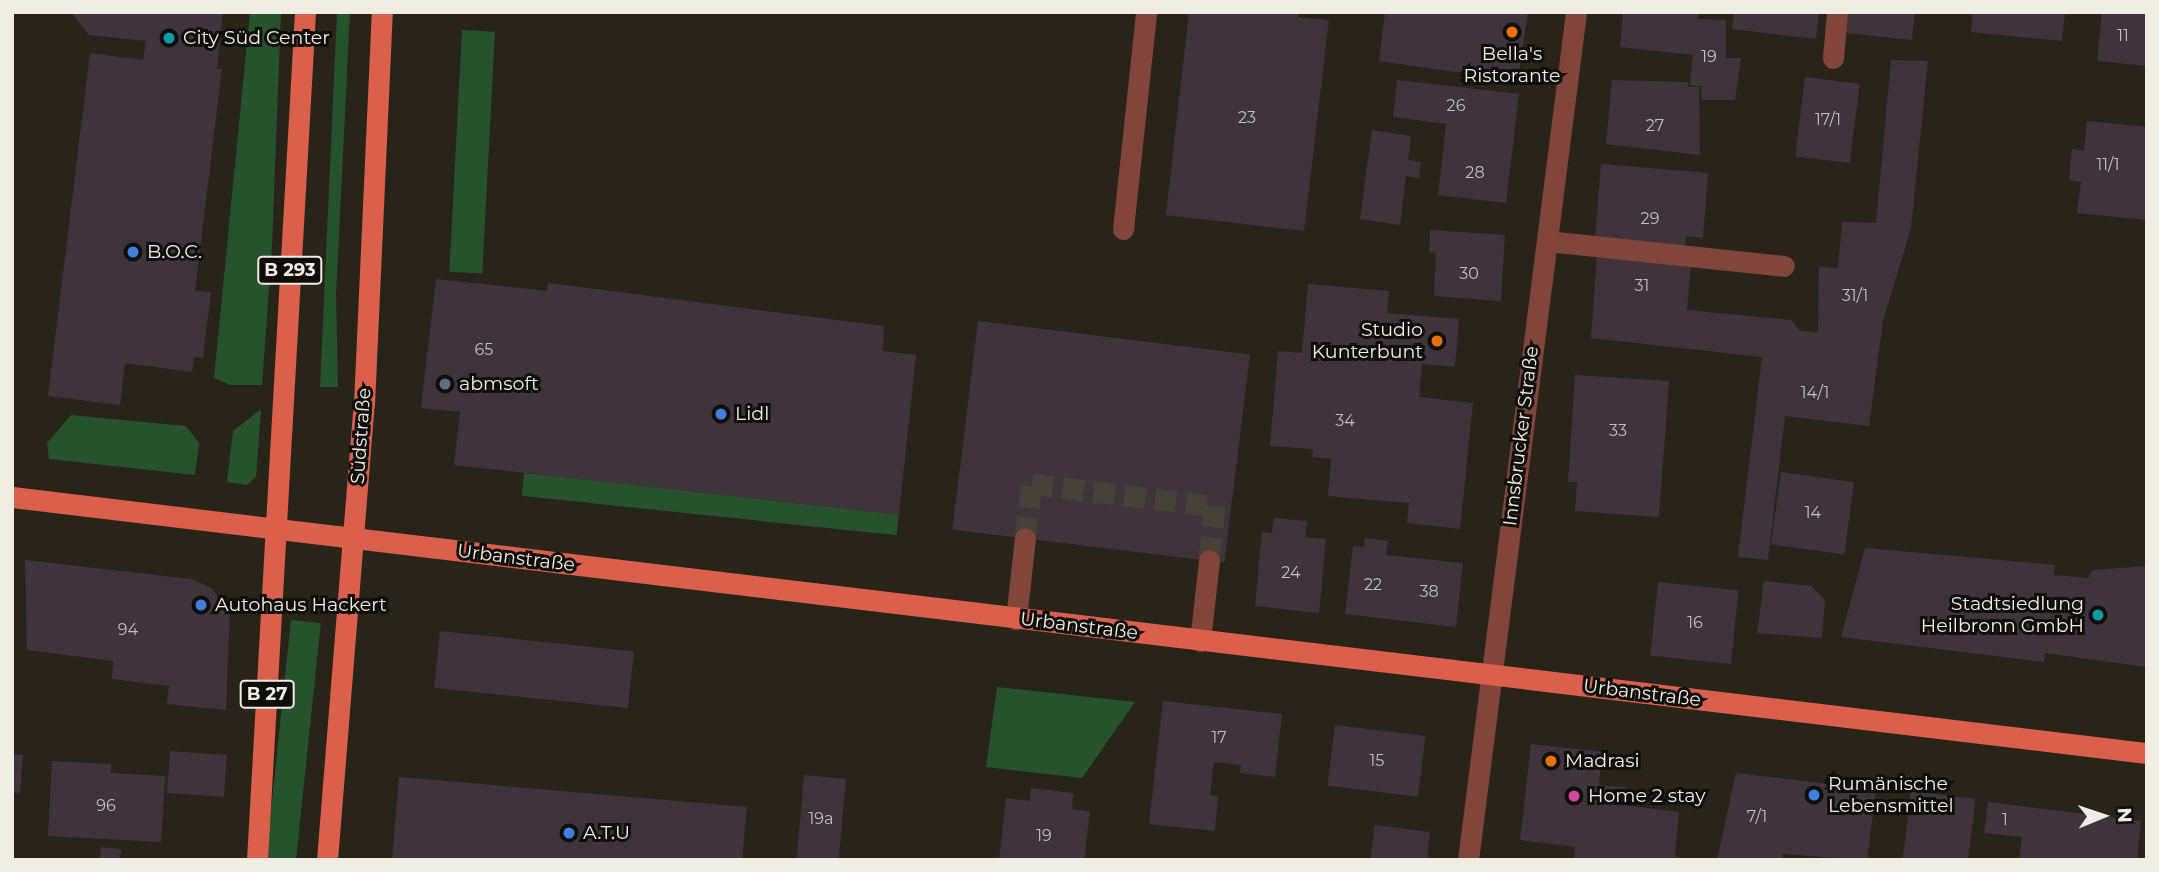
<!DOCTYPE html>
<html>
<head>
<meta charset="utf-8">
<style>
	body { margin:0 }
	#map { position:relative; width:2159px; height:872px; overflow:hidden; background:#292419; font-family:Montserrat,sans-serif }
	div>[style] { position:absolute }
	.green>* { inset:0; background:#26522e; transform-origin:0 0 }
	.building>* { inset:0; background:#40343c; transform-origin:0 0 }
	.minor-tunnel>* { height:21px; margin-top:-10.5px; transform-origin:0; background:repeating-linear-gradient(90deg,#474238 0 21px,transparent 0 31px) }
	.minor>* { height:21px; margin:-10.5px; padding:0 10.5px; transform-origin:10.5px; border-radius:10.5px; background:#81453b }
	.major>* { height:21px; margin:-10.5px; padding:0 10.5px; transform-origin:10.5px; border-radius:10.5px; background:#db604b }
	.dots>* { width:19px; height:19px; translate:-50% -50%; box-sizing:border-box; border:4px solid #100e09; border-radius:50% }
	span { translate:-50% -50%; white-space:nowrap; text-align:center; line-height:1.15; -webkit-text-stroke:6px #100e09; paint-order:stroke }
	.number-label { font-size:16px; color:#c4bfbb }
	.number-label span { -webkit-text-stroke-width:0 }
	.shield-label span { padding:2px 5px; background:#100e09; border:2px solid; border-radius:5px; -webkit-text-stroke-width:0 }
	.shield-label { font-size:18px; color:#f0ede5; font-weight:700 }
	.poi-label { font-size:19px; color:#f0ede5 }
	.left { translate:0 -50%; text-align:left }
	.right { translate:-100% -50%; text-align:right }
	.street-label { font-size:19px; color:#f0ede5 }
	.frame { position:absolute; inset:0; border:14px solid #f0ede5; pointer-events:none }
	.north { position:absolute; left:2068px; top:781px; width:70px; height:70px; -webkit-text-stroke:5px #100e09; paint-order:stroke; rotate:88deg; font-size:19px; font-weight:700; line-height:28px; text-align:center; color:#f0ede5 }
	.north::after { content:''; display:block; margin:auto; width:24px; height:32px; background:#f0ede5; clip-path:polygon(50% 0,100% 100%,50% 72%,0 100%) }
</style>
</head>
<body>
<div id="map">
	<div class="green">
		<div style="clip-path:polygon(250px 12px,281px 12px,272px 247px,262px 385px,230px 385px,214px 378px)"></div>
		<div style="clip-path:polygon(337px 12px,350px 12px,336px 295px,338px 387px,320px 387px)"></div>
		<div style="left:462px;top:30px;width:33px;height:242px;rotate:3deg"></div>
		<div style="clip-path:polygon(261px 409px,256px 477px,247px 485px,227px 482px,233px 431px)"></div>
		<div style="clip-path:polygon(71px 415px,186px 426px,199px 443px,195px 475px,49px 459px,47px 443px)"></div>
		<div style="left:524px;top:473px;width:377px;height:23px;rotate:6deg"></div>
		<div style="left:291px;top:620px;width:30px;height:240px;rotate:6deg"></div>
		<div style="clip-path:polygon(997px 687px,1135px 702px,1082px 778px,986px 767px)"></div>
	</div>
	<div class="building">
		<div style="clip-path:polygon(71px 12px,223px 12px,217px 69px,222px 69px,195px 291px,211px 292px,203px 358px,194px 357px,192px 372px,125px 363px,120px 405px,48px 396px,90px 53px,143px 60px,146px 41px,89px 35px)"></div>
		<div style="clip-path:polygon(1189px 12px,1298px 12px,1298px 17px,1329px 20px,1304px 231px,1166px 215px)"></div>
		<div style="clip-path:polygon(1385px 12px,1528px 12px,1519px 74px,1477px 68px,1477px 75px,1379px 61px)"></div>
		<div style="clip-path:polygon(1623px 12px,1698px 12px,1698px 19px,1726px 20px,1726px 58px,1741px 58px,1735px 100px,1702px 100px,1701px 87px,1707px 87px,1690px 85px,1693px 55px,1620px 47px)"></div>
		<div style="clip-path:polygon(1734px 12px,1819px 12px,1816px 39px,1732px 29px)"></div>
		<div style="clip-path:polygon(1840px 12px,1915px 12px,1912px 40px,1838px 32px)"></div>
		<div style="clip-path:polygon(1973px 12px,2065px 12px,2062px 41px,1971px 32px)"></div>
		<div style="clip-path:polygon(2102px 12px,2147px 12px,2147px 66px,2097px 61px)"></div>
		<div style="clip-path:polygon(1891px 60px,1928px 61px,1911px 228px,1883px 321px,1869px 426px,1785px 416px,1768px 560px,1738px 557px,1762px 357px,1591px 338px,1597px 255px,1691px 263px,1687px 310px,1791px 320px,1800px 331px,1818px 332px,1819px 267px,1838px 268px,1842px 222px,1876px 223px)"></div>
		<div style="left:1805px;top:77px;width:55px;height:80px;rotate:7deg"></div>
		<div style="clip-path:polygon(1397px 80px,1519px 94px,1506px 203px,1438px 195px,1446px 124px,1393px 117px)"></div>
		<div style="clip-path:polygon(1612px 80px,1688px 82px,1688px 87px,1699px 87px,1700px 155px,1606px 144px)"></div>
		<div style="clip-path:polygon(2087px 121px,2147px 127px,2147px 220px,2077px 213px,2081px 182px,2069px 180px,2072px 149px,2084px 151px)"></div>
		<div style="clip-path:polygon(1372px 130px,1411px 136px,1408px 160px,1421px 162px,1419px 178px,1406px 176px,1400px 225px,1360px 219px)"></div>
		<div style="clip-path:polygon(1601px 164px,1708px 173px,1703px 238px,1686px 236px,1685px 246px,1595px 238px)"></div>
		<div style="clip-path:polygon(1430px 230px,1505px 235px,1501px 301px,1434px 296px,1436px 253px,1429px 252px)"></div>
		<div style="clip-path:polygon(436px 279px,547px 291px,548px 283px,884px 326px,883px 351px,916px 355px,899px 515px,454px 465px,460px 412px,421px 408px)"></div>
		<div style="clip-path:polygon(1308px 284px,1389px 291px,1387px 313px,1459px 319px,1455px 367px,1422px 364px,1419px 397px,1473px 403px,1460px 529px,1407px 523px,1409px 503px,1328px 496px,1331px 459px,1312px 457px,1313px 449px,1270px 446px,1278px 351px,1302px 353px)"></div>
		<div style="left:978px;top:321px;width:274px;height:210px;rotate:7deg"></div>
		<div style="clip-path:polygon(1575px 375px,1669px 381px,1659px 517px,1575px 511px,1577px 482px,1568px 482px)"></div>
		<div style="left:1781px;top:472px;width:74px;height:73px;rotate:8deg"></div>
		<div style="clip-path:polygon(1274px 518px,1307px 521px,1305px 537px,1326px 539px,1319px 613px,1255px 606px,1262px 532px,1272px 533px)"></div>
		<div style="clip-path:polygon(1365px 538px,1388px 541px,1386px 555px,1463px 563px,1456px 627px,1345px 614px,1353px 546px,1364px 547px)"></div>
		<div style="clip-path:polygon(1865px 548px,2055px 565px,2054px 575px,2088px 578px,2093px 570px,2147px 566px,2147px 667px,2045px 653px,2044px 662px,1841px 637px)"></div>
		<div style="clip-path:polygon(25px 560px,191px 579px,211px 588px,230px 610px,226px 710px,167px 704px,169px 686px,112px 679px,113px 661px,27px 650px)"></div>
		<div style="clip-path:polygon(1764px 581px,1811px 586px,1825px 600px,1822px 638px,1757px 633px)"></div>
		<div style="left:1658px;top:582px;width:81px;height:74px;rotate:6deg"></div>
		<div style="left:440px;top:631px;width:195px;height:57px;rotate:6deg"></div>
		<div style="clip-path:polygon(1163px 701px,1282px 714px,1275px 777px,1240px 773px,1241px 765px,1214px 762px,1210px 795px,1218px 796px,1215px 831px,1149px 824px)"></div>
		<div style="left:1335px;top:725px;width:91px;height:61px;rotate:7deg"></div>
		<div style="clip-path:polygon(1531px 744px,1602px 752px,1599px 785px,1625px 787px,1623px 805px,1679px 812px,1675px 856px,1686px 860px,1574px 860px,1575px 847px,1520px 840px)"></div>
		<div style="left:170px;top:751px;width:57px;height:42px;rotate:4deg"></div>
		<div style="clip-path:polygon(12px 754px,23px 755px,20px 793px,12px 792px)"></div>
		<div style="clip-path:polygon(52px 761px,111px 764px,111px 773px,165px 776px,161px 842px,48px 836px)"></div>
		<div style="clip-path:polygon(1736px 773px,1876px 790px,1867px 860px,1783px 854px,1782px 860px,1717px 860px)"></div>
		<div style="left:804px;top:775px;width:42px;height:85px;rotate:5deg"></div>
		<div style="clip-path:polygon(399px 777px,747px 807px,742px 860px,392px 860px)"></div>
		<div style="clip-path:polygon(1031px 788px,1073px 793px,1072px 809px,1090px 812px,1084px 860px,999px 860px,1006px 798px,1030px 801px)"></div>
		<div style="left:1911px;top:791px;width:65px;height:70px;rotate:7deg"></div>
		<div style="clip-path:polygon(1988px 802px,2141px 821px,2137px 860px,2019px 860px,2022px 837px,1984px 833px)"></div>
		<div style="clip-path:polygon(1375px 825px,1430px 832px,1427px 860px,1370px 860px)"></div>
		<div style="clip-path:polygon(101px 847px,121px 849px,120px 860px,100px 860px)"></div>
	</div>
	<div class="minor-tunnel">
		<div style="left:1025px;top:538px;width:54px;rotate:-82.6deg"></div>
		<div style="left:1032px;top:484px;width:184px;rotate:6.9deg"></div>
		<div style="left:1215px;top:506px;width:55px;rotate:96.2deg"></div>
	</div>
	<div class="minor">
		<div style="left:1833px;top:58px;width:46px;rotate:-85deg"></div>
		<div style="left:1123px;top:229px;width:218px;rotate:-83.9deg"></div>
		<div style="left:1547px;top:241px;width:238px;rotate:6deg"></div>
		<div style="left:1016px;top:619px;width:81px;rotate:-83.7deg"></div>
		<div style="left:1200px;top:641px;width:81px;rotate:-83.6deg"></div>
		<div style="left:1468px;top:860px;width:855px;rotate:-82.74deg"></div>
	</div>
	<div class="major">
		<div style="left:12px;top:497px;width:2150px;rotate:6.84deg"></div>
		<div style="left:257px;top:860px;width:849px;rotate:-86.76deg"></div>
		<div style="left:327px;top:860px;width:457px;rotate:-85.4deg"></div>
		<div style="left:364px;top:404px;width:392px;rotate:-87.4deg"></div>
	</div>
	<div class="dots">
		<div style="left:1512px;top:32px;background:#e8710a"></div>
		<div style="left:169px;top:38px;background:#0f9aa8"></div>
		<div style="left:133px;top:252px;background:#3f7fe0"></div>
		<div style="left:1437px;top:341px;background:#e8710a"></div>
		<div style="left:445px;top:384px;background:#5c6f8a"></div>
		<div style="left:721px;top:414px;background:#3f7fe0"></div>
		<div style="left:201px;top:605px;background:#3f7fe0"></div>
		<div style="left:2098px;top:615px;background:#0f9aa8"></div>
		<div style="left:1551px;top:761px;background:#e8710a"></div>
		<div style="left:1814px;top:795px;background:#3f7fe0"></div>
		<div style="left:1574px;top:796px;background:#d1479c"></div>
		<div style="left:569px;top:833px;background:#3f7fe0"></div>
	</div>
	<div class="number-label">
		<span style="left:2123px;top:36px">11</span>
		<span style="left:1709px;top:57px">19</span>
		<span style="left:1456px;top:106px">26</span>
		<span style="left:1247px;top:118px">23</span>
		<span style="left:1828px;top:120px">17/1</span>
		<span style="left:1655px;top:126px">27</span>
		<span style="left:2108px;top:165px">11/1</span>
		<span style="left:1475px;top:173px">28</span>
		<span style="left:1650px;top:219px">29</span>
		<span style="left:1469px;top:274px">30</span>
		<span style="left:1642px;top:286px">31</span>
		<span style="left:1855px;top:296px">31/1</span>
		<span style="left:484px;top:350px">65</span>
		<span style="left:1815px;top:393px">14/1</span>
		<span style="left:1345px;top:421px">34</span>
		<span style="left:1618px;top:431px">33</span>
		<span style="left:1813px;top:513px">14</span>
		<span style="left:1291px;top:573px">24</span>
		<span style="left:1373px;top:585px">22</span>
		<span style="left:1429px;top:592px">38</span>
		<span style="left:1695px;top:623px">16</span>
		<span style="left:128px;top:630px">94</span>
		<span style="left:1219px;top:738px">17</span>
		<span style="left:1377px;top:761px">15</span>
		<span style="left:106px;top:806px">96</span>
		<span style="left:1757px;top:817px">7/1</span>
		<span style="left:821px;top:819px">19a</span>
		<span style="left:2005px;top:820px">1</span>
		<span style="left:1044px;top:836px">19</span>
	</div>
	<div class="shield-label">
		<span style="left:290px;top:270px">B 293</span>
		<span style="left:267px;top:694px">B 27</span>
	</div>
	<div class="poi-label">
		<span class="left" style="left:183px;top:38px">City Süd Center</span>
		<span style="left:1512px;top:65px">Bella's<br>Ristorante</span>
		<span class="left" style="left:147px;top:252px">B.O.C.</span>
		<span class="right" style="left:1423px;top:341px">Studio<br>Kunterbunt</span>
		<span class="left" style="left:459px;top:384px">abmsoft</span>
		<span class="left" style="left:735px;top:414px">Lidl</span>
		<span class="right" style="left:2084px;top:615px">Stadtsiedlung<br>Heilbronn GmbH</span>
		<span class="left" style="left:215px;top:605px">Autohaus Hackert</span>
		<span class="left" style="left:1565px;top:761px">Madrasi</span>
		<span class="left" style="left:1828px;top:795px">Rumänische<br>Lebensmittel</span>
		<span class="left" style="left:1588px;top:796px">Home 2 stay</span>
		<span class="left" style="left:583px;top:833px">A.T.U</span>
	</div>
	<div class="street-label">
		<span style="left:361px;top:436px;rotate:-86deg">Südstraße</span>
		<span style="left:1521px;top:436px;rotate:-83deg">Innsbrucker Straße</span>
		<span style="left:516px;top:558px;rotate:7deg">Urbanstraße</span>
		<span style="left:1079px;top:626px;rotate:7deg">Urbanstraße</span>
		<span style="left:1642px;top:693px;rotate:7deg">Urbanstraße</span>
	</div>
	<div class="frame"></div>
	<div class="north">N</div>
</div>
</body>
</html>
